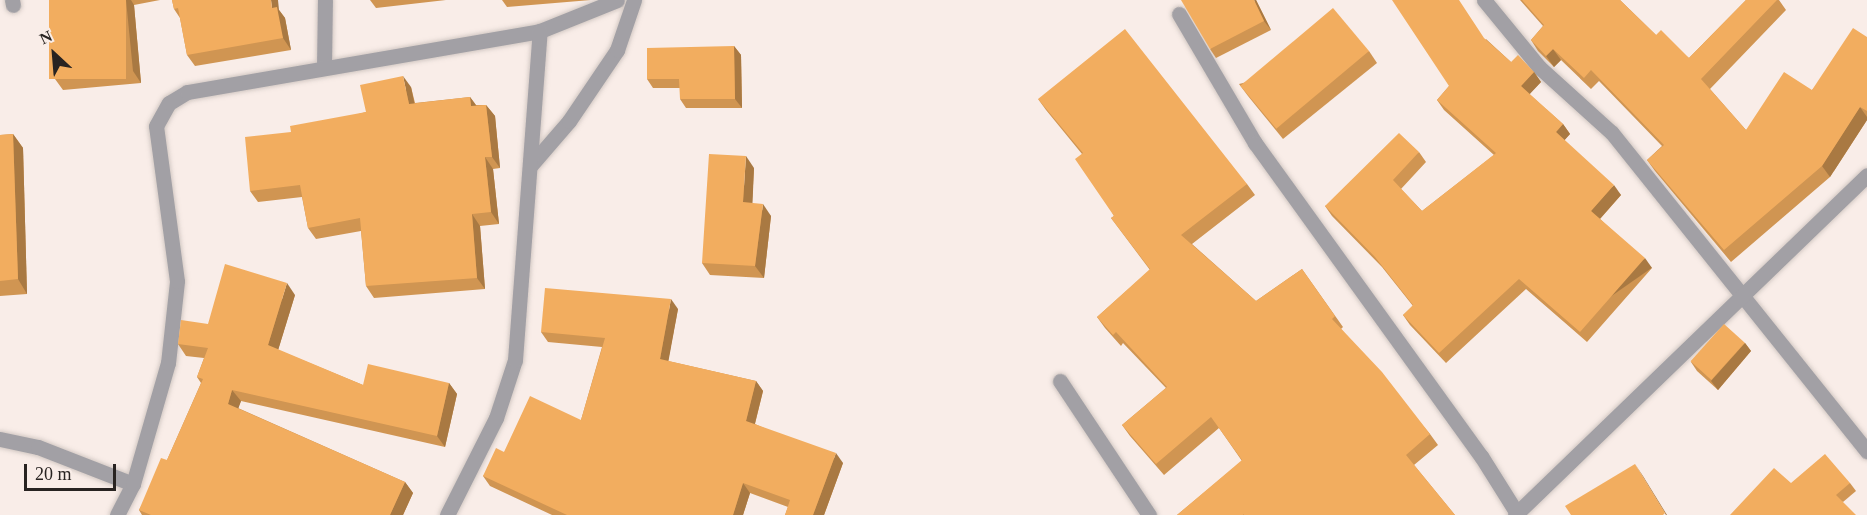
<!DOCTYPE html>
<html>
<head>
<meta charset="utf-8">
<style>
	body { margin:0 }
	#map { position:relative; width:1867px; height:515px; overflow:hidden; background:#f9ede8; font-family:"Times New Roman",serif }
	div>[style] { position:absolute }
	.roads { filter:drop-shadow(0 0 2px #d3c9c4) drop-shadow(0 0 2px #d3c9c4) }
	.minor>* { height:15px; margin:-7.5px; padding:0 7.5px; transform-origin:7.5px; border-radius:7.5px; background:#a2a0a5 }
	.wall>* { inset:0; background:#d09552 }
	.shaded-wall>* { inset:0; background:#a97942; transform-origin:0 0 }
	.building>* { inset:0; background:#f2ad5f; transform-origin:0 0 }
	span { translate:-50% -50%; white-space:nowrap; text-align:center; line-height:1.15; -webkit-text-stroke:4.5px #f9ede8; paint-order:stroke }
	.north { position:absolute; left:24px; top:24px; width:60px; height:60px; -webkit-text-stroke:4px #f9ede8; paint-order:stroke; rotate:334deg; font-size:16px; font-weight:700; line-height:24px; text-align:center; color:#282321 }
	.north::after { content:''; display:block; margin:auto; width:21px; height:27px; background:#282321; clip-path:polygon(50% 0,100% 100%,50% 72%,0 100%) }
	.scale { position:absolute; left:24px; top:464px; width:92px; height:27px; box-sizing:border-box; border:3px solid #282321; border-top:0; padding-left:8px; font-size:18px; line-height:21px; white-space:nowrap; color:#282321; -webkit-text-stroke:4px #f9ede8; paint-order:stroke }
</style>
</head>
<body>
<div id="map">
	<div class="roads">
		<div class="minor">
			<div style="left:12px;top:0;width:5px;rotate:79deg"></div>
			<div style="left:1484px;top:0;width:87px;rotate:50.6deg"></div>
			<div style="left:1539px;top:67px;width:98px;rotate:42.1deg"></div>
			<div style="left:1612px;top:133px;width:408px;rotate:51.3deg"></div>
			<div style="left:1179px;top:14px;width:150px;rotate:59.5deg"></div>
			<div style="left:1255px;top:143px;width:386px;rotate:54.2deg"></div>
			<div style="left:1481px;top:456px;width:70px;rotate:57.9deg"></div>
			<div style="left:324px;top:68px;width:68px;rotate:-89.2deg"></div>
			<div style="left:531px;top:165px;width:58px;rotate:-49.2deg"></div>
			<div style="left:569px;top:121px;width:86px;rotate:-55.9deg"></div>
			<div style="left:617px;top:50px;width:53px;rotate:-71.2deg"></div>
			<div style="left:1060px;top:381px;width:161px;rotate:56.4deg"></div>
			<div style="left:0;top:439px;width:39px;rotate:12deg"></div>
			<div style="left:38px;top:447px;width:102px;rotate:21.3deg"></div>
			<div style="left:117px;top:515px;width:35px;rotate:-63deg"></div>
			<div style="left:133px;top:484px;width:126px;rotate:-73.9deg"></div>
			<div style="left:168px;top:363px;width:82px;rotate:-83.7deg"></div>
			<div style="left:177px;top:281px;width:156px;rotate:-97.7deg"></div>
			<div style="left:156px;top:126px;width:26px;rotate:-61deg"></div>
			<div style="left:169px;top:103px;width:21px;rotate:-31deg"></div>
			<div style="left:187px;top:92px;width:358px;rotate:-9.8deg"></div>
			<div style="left:540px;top:31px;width:83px;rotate:-21.9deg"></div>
			<div style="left:447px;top:515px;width:109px;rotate:-63.2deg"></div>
			<div style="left:496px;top:418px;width:61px;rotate:-71.9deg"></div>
			<div style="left:515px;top:360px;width:330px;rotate:-85.7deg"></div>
			<div style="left:1515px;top:515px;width:489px;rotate:-44deg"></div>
		</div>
	</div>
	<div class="wall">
		<div style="clip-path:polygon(45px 0,160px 0,134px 5px,141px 83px,63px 90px,55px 79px,49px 0)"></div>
		<div style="clip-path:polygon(172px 0,279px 10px,285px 18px,291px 50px,195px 66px,187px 55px,180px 18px,174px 9px)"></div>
		<div style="clip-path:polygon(370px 0,446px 0,376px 8px)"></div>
		<div style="clip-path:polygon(502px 0,591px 0,507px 7px)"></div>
		<div style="clip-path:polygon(1256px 0,1271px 30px,1216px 58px,1210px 49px)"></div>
		<div style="clip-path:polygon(1520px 0,1620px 0,1656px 35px,1689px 58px,1746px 0,1779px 0,1786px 10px,1710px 89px,1746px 130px,1812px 90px,1867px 37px,1867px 120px,1830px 177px,1731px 262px,1655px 171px,1647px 160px,1662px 146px,1599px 81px,1591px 89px,1561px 60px,1554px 67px,1538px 51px,1531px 40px,1543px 26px)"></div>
		<div style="clip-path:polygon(1486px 39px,1511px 62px,1534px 72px,1541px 82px,1529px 94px,1563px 124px,1570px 134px,1564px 140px,1621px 195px,1600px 219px,1652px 268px,1587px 342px,1526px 289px,1446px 363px,1410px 325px,1403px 315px,1413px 306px,1382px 267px,1332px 216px,1325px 206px,1419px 152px,1426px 162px,1401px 189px,1422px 211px,1494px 155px,1444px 110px,1437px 100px,1449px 86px)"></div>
		<div style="clip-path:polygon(734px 46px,741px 55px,742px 108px,686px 108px,680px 99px,680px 88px,653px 88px,647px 79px)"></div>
		<div style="clip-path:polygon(1369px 51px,1377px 63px,1283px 139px,1248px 96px,1239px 84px)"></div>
		<div style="clip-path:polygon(411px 87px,415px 103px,470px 97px,476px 105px,486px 105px,495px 116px,500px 168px,493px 169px,499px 224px,480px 226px,485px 289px,374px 298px,366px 286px,361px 231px,316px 239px,308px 228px,302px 197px,258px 202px,250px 191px,291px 132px,366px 112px)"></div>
		<div style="clip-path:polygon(1038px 99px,1247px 184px,1255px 195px,1192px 244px,1256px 301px,1302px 269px,1343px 327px,1341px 329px,1430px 434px,1438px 445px,1414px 465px,1455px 515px,1177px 515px,1242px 461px,1219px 428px,1164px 475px,1130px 436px,1122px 425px,1166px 388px,1123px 343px,1121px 346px,1105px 328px,1097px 317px,1150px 270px,1111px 218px,1114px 216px,1082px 154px,1046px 110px)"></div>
		<div style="clip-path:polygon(13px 134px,23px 148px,27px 294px,0 296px,0 135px)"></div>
		<div style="clip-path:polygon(754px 168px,752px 203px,771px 216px,764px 278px,710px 275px,702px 263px)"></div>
		<div style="clip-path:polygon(295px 295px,278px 350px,363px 385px,449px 383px,457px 394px,445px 447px,241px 401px,238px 408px,405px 482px,413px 493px,403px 515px,142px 515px,139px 510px,167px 460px,201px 383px,197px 377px,204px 358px,186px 356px,178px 344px,208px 324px)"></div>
		<div style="clip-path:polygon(678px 309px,668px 361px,756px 381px,763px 391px,755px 424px,843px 463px,824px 515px,785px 515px,788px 507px,750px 493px,743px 515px,552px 515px,490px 486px,483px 476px,504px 452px,581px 420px,602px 347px,548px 342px,541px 332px)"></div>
		<div style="clip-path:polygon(1745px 343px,1751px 351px,1718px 390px,1697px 371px,1691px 362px)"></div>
		<div style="clip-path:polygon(1791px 483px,1850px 483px,1856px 491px,1843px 502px)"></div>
	</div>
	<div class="shaded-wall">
		<div style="clip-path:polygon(126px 0,131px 0,134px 5px,141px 83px,133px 71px)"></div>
		<div style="clip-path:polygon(271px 0,278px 0,279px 10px,285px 18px,291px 50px,283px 38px,272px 8px)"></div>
		<div style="clip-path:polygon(1254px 0,1256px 0,1271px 30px,1264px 21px)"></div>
		<div style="clip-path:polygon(734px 46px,741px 55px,742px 108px,735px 99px)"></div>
		<div style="clip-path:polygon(1553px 49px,1561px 60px,1554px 67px,1546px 56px)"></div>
		<div style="clip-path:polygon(1534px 72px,1541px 82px,1528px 96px,1521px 86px)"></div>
		<div style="clip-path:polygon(403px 76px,411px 87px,417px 116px,409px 104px)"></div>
		<div style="clip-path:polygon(470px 97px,478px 108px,471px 106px)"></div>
		<div style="clip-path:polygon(486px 105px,495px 116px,500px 168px,492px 157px)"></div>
		<div style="clip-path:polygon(1860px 107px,1867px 117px,1867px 120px,1830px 177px,1822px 166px)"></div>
		<div style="clip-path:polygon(1563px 124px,1570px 134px,1563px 142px,1556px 132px)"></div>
		<div style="clip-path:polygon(13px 134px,23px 148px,27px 294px,18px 279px)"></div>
		<div style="clip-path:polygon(746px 156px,754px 168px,752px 214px,743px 202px)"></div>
		<div style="clip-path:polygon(485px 157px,493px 169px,499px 224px,491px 212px)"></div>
		<div style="clip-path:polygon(1614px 185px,1621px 195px,1598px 221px,1591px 211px)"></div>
		<div style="clip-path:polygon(763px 204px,771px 216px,764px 278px,755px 266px)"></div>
		<div style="clip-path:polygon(472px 214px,480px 226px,485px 289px,477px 278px)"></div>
		<div style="left:1645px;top:258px;width:12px;height:98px;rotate:55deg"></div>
		<div style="clip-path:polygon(287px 283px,295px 295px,276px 357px,268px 345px)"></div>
		<div style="clip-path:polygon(671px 299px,678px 309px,667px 369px,660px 359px)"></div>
		<div style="clip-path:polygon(1745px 343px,1751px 351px,1718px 390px,1711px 381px)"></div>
		<div style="clip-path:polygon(756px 381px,763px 391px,753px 431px,746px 421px)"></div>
		<div style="clip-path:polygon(449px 383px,457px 394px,445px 447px,437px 436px)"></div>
		<div style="clip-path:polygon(232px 390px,241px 401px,236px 415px,228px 404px)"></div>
		<div style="clip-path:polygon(836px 453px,843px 463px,824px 515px,813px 515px)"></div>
		<div style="clip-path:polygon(1635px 464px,1643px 476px,1667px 515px,1666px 515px)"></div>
		<div style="clip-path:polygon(405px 482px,413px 493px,403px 515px,390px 515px)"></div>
		<div style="clip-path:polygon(743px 483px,750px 493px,743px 515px,733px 515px)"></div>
	</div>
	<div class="building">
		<div style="left:49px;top:0;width:77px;height:79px"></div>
		<div style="clip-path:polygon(172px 0,271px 0,272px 8px,277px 7px,283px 38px,187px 55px,178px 8px,174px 9px)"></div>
		<div style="clip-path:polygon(1181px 0,1254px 0,1264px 21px,1210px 49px)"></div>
		<div style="clip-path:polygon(1392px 0,1459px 0,1484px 38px,1511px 62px,1518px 55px,1534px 72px,1521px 86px,1563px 124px,1556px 132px,1614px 185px,1591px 211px,1645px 258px,1580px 332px,1519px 279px,1439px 353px,1403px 315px,1413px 305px,1375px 257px,1325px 206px,1399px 133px,1419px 152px,1393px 180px,1422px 211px,1496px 153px,1437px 100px,1449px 86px)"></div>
		<div style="clip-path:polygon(1522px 0,1620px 0,1656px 35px,1661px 30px,1689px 58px,1746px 0,1777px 0,1701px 79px,1746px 130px,1784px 72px,1812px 90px,1853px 28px,1867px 37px,1867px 111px,1860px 107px,1822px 166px,1724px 250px,1647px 160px,1664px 145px,1591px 70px,1584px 78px,1553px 49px,1546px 56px,1531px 40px,1544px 25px)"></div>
		<div style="left:1333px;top:8px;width:56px;height:121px;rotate:50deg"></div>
		<div style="clip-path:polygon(1125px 29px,1247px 184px,1181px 235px,1256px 301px,1302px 269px,1335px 316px,1332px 319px,1382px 372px,1430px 434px,1406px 455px,1455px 515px,1244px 515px,1244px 514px,1243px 515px,1177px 515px,1242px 460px,1211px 417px,1156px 464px,1122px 425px,1167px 387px,1116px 332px,1113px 335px,1097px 317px,1150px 269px,1111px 218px,1114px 216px,1075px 159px,1083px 153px,1038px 99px)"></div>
		<div style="clip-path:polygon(734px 46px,735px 99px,680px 99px,679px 79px,647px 79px,647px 48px)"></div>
		<div style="clip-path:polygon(403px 76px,409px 104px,470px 97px,471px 106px,486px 105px,492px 157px,485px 157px,491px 212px,472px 214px,477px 278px,366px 286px,360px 218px,308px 228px,300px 185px,250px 191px,245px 137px,291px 132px,290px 126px,366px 112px,360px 85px)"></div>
		<div style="clip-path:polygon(13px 134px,18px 279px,0 281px,0 135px)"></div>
		<div style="clip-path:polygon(709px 154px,746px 156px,743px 202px,763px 204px,755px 266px,702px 263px)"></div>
		<div style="clip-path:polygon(225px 264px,287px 283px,268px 345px,363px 385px,368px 364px,449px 383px,437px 436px,232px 390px,228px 404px,405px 482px,390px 515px,151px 515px,139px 510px,161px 458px,167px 460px,203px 379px,197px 377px,208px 348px,178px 344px,181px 320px,208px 324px)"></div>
		<div style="clip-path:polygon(545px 288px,671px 299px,660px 359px,756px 381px,746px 421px,836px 453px,813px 515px,785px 515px,790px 500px,743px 483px,733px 515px,567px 515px,483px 476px,496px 448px,504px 452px,530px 396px,581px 420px,605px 338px,541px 332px)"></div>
		<div style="left:1724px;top:324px;width:28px;height:50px;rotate:42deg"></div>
		<div style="clip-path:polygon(1825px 454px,1850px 483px,1836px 495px,1856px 515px,1730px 515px,1774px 468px,1791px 483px)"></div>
		<div style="clip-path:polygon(1635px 464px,1665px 513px,1663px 515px,1571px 515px,1565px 506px)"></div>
	</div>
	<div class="north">N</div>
	<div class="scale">20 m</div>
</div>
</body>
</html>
